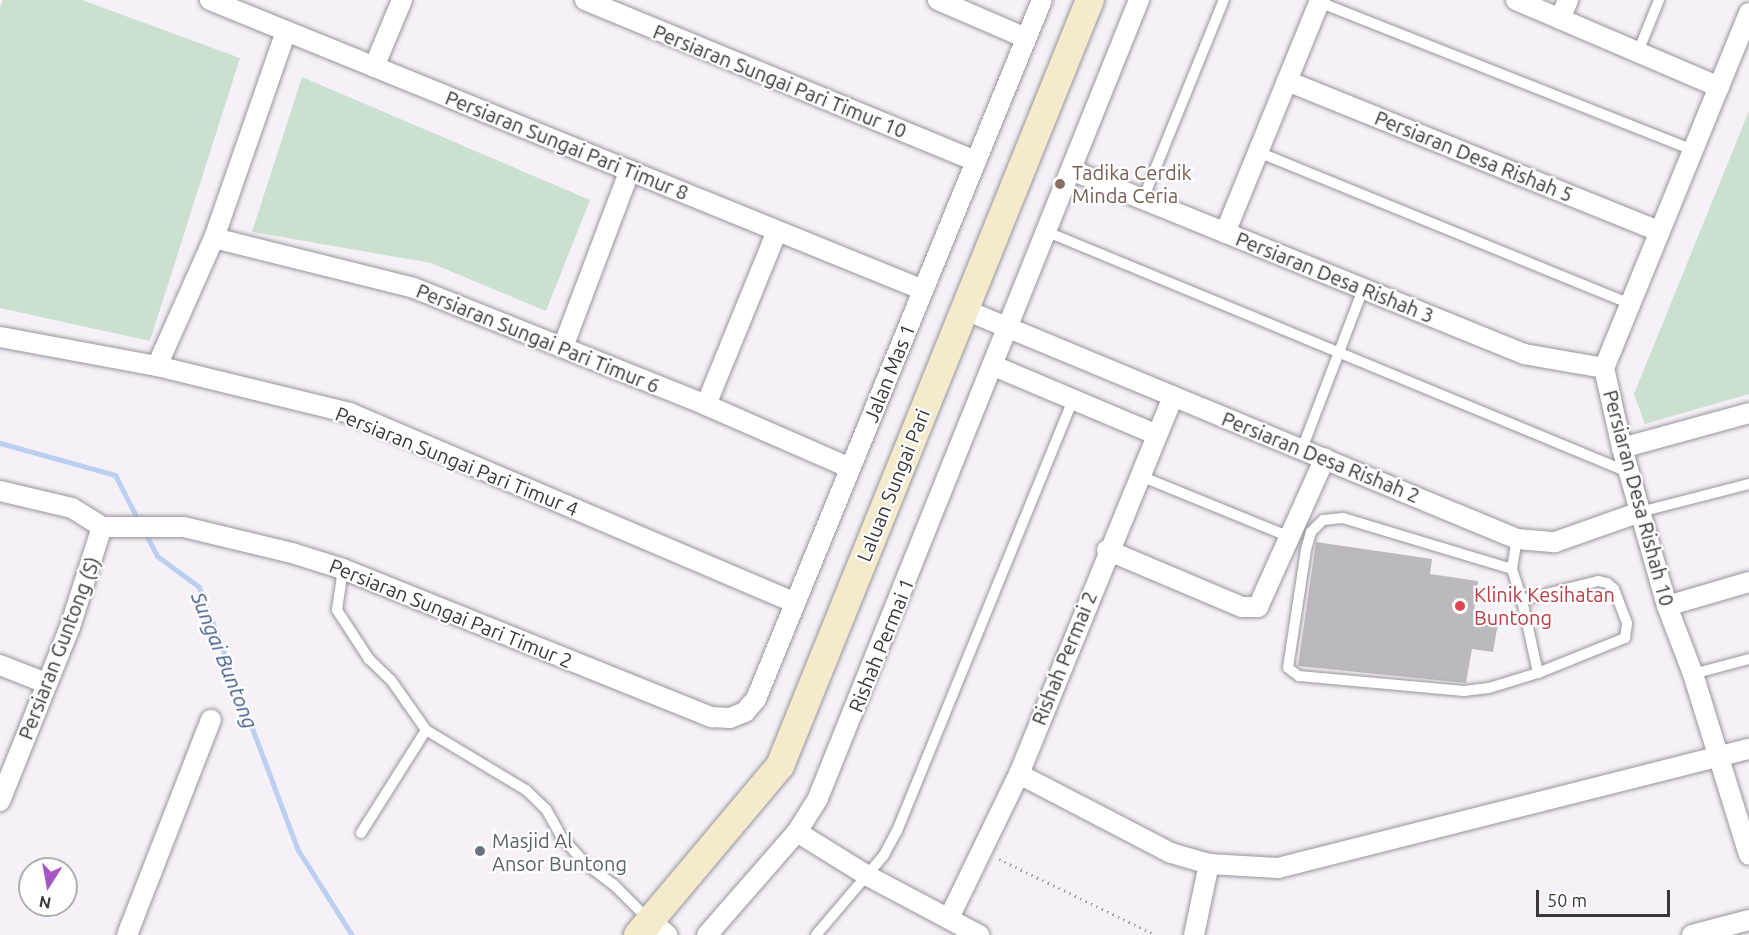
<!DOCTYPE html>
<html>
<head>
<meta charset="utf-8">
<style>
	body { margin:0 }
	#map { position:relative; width:1749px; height:935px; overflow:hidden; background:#f6f1f8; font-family:Ubuntu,sans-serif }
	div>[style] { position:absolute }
	.green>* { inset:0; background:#cbe0cf }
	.stream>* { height:5px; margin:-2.5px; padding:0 2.5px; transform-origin:2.5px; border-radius:2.5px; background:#bbcff1 }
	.building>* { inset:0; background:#bbb8bf }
	.path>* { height:3px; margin-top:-1.5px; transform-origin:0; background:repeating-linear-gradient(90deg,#a5a2a7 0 1.5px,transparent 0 6px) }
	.roads { filter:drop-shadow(0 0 2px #98949a) drop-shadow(0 0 2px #98949a) }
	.lane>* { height:10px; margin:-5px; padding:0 5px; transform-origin:5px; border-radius:5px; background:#fff }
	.street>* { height:20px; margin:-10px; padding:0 10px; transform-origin:10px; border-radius:10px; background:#fff }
	.secondary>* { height:28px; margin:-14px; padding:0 14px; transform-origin:14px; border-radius:14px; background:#f3ebcb }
	.dots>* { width:16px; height:16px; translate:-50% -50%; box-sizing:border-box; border:3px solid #fff; border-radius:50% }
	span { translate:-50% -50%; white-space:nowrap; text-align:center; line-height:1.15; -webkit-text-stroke:4.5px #fff; paint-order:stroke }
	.street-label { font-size:20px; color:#393739 }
	.education-label { font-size:20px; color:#785e54 }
	.left { translate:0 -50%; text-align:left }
	.health-label { font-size:20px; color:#be3a42 }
	.worship-label { font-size:20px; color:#5b616d }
	.water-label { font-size:21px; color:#3d5885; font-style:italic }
	.north { position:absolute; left:18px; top:857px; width:60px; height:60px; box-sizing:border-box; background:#fff; border:2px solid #b0afb0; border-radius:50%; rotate:191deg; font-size:16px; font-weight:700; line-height:24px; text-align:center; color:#393739 }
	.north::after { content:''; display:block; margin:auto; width:21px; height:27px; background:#a456c7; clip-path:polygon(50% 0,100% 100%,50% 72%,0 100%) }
	.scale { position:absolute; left:1536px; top:890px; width:134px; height:27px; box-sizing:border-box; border:3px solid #393739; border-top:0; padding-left:8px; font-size:18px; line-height:21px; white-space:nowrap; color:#393739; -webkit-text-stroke:4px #fff; paint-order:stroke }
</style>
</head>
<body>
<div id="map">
	<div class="green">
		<div style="clip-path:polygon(3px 0,82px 0,240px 58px,150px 341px,0 308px,0 7px)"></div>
		<div style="clip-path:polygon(302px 77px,590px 200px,546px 311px,431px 263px,252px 232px)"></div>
		<div style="clip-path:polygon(1749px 111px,1749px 394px,1645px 424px,1634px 394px)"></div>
	</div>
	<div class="stream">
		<div style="left:0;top:443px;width:119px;rotate:15.5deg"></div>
		<div style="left:115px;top:475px;width:53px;rotate:62.9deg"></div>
		<div style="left:145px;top:533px;width:26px;rotate:62deg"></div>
		<div style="left:157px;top:556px;width:52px;rotate:36.4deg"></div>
		<div style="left:199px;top:587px;width:281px;rotate:69.4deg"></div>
		<div style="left:298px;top:850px;width:101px;rotate:57.6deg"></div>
	</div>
	<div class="building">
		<div style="clip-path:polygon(1316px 542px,1432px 559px,1430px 574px,1478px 581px,1473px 619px,1498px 623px,1493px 652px,1472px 649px,1466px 683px,1298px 666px)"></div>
	</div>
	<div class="path">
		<div style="left:999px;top:859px;width:174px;rotate:25.8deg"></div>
	</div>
	<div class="roads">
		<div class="lane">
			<div style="left:1319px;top:2px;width:402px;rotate:21.6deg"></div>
			<div style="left:1638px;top:52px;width:56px;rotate:-68deg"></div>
			<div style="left:1258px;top:152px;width:402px;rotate:22.2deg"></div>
			<div style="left:1143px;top:199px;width:215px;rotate:-67.9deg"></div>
			<div style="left:1045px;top:231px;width:631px;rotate:22.46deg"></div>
			<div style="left:1302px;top:449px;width:171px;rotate:-69.1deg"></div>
			<div style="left:1138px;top:475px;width:164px;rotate:22.2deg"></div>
			<div style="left:1640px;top:512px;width:113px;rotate:-14.4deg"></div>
			<div style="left:343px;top:569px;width:41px;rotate:98.3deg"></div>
			<div style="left:337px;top:610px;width:59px;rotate:56.9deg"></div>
			<div style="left:369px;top:659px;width:30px;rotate:44deg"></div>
			<div style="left:391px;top:680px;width:61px;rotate:55deg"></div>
			<div style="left:426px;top:730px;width:117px;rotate:31deg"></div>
			<div style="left:526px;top:790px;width:28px;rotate:44deg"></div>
			<div style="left:546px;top:809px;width:33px;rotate:61deg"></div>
			<div style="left:562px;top:838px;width:35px;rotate:47deg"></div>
			<div style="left:586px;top:864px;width:34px;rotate:37deg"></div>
			<div style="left:613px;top:884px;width:51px;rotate:45deg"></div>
			<div style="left:1512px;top:569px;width:177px;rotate:-163.2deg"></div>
			<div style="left:1343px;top:518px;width:20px;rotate:174deg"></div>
			<div style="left:1323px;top:520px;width:17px;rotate:135deg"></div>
			<div style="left:1311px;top:532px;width:19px;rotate:106deg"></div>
			<div style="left:1306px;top:550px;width:119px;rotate:98.7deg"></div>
			<div style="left:1288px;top:668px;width:14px;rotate:36deg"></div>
			<div style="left:1299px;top:676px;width:166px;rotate:5.2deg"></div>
			<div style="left:1464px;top:691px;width:25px;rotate:-7deg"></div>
			<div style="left:1489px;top:688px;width:51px;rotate:-17deg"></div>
			<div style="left:1538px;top:673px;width:94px;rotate:-21.9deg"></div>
			<div style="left:1625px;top:638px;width:15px;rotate:-82deg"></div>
			<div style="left:1627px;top:623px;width:36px;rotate:-111deg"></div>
			<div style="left:1614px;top:589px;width:9px;rotate:-139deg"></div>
			<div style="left:1607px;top:583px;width:9px;rotate:-167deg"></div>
			<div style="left:1598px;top:581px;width:78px;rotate:166deg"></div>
			<div style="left:1522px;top:600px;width:33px;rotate:-108deg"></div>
			<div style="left:1512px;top:569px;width:30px;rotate:-81deg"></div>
			<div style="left:1522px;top:600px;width:75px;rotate:77.6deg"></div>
			<div style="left:1693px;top:674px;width:58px;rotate:-15deg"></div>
			<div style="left:361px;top:833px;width:122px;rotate:-57.7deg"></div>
			<div style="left:816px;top:935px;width:105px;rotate:-49.6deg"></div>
			<div style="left:884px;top:855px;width:27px;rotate:-62deg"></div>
			<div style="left:897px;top:831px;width:466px;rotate:-67.8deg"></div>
		</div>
		<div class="street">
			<div style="left:210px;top:0;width:770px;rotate:22.13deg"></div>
			<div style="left:585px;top:0;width:423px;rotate:22.4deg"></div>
			<div style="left:938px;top:0;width:96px;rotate:23.4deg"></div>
			<div style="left:1516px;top:0;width:221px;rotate:23.2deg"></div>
			<div style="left:1749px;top:13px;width:383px;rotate:112.2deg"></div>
			<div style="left:1604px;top:368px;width:82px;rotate:77.3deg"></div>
			<div style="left:1622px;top:448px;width:164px;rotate:74.1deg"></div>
			<div style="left:1667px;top:606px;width:73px;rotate:69.1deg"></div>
			<div style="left:1693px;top:674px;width:189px;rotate:72.8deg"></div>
			<div style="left:1560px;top:19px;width:21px;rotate:-67deg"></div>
			<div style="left:374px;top:67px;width:73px;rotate:-67.3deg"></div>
			<div style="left:1287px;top:81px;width:402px;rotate:22deg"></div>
			<div style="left:1071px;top:170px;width:489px;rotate:22.1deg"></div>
			<div style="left:1524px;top:354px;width:81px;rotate:9.9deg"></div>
			<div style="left:1225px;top:233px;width:252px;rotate:-67.8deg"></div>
			<div style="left:214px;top:238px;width:206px;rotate:14deg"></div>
			<div style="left:414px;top:288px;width:315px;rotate:21.8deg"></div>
			<div style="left:706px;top:405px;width:157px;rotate:23.6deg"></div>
			<div style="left:963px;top:309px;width:600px;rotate:22.55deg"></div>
			<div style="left:1517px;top:539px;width:38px;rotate:5deg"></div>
			<div style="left:1555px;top:542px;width:90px;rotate:-19.4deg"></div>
			<div style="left:0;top:337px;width:160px;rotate:10.5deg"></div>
			<div style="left:157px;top:366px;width:199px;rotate:13.7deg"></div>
			<div style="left:350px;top:413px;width:484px;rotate:23.1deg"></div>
			<div style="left:563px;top:347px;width:189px;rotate:-69.3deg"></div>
			<div style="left:157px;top:366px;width:140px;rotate:-66deg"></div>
			<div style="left:214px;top:238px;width:219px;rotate:-70.8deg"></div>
			<div style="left:994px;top:366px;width:175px;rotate:22.9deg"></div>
			<div style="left:706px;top:405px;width:188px;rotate:-67.8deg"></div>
			<div style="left:1622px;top:448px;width:132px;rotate:-15.4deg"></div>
			<div style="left:0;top:491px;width:74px;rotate:13.3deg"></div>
			<div style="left:72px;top:508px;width:36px;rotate:32deg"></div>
			<div style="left:102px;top:527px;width:82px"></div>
			<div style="left:184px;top:527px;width:111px;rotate:13.5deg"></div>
			<div style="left:292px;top:553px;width:53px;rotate:17.4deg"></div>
			<div style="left:343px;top:569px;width:398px;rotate:21.9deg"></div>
			<div style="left:712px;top:717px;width:18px;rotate:3deg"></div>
			<div style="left:730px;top:718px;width:16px;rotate:-22deg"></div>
			<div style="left:745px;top:712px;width:17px;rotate:-50deg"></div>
			<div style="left:756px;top:699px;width:755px;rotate:-67.75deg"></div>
			<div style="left:1107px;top:550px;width:147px;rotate:22.9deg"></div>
			<div style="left:1242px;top:607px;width:16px"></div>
			<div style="left:1258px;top:607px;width:163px;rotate:-65.8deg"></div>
			<div style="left:1667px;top:606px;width:85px;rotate:-16.3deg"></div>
			<div style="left:0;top:665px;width:49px;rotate:21.4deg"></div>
			<div style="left:1019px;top:774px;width:171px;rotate:27.5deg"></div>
			<div style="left:1171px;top:853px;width:40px;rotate:16deg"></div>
			<div style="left:1209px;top:864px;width:69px;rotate:3.3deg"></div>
			<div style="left:1278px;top:868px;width:486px;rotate:-14.2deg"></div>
			<div style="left:0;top:801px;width:188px;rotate:-68.1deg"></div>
			<div style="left:70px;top:627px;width:105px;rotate:-72.3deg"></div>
			<div style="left:797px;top:832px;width:84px;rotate:31.8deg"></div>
			<div style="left:868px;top:876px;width:126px;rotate:28deg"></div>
			<div style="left:949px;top:918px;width:160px;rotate:-64.1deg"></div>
			<div style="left:1019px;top:774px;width:408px;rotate:-67.8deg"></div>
			<div style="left:650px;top:920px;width:23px;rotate:41deg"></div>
			<div style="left:127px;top:935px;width:231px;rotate:-68.7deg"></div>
			<div style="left:707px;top:935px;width:137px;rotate:-48.9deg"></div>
			<div style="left:797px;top:832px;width:40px;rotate:-58deg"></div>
			<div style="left:818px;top:798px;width:860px;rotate:-68.09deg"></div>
			<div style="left:1194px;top:935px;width:73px;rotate:-78.1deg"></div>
			<div style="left:1692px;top:935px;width:59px;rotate:-14.7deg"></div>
		</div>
		<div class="secondary">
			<div style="left:638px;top:935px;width:221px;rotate:-50deg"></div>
			<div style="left:780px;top:766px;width:826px;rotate:-67.97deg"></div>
		</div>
	</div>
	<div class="dots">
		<div style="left:1060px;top:184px;background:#8d6e63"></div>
		<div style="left:1460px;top:606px;background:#e0444e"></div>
		<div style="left:480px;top:851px;background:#6b7280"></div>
	</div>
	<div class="street-label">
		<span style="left:780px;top:81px;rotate:22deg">Persiaran Sungai Pari Timur 10</span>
		<span style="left:567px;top:145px;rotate:22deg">Persiaran Sungai Pari Timur 8</span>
		<span style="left:1474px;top:156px;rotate:22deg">Persiaran Desa Rishah 5</span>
		<span style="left:1335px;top:277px;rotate:22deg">Persiaran Desa Rishah 3</span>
		<span style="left:538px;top:338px;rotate:22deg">Persiaran Sungai Pari Timur 6</span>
		<span style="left:889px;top:373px;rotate:-68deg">Jalan Mas 1</span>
		<span style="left:1321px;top:457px;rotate:22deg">Persiaran Desa Rishah 2</span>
		<span style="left:457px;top:461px;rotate:22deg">Persiaran Sungai Pari Timur 4</span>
		<span style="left:893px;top:485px;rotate:-68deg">Laluan Sungai Pari</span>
		<span style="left:1639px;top:498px;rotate:75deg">Persiaran Desa Rishah 10</span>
		<span style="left:451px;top:613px;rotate:22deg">Persiaran Sungai Pari Timur 2</span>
		<span style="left:881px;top:645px;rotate:-68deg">Rishah Permai 1</span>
		<span style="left:59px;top:648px;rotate:-69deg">Persiaran Guntong (S)</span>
		<span style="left:1064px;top:658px;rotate:-68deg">Rishah Permai 2</span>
	</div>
	<div class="education-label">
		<span class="left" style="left:1072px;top:184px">Tadika Cerdik<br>Minda Ceria</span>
	</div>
	<div class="health-label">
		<span class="left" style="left:1474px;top:606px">Klinik Kesihatan<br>Buntong</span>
	</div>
	<div class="worship-label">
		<span class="left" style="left:492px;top:852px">Masjid Al<br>Ansor Buntong</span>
	</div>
	<div class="water-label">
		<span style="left:225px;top:660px;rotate:68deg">Sungai Buntong</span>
	</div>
	<div class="north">N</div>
	<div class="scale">50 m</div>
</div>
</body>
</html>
